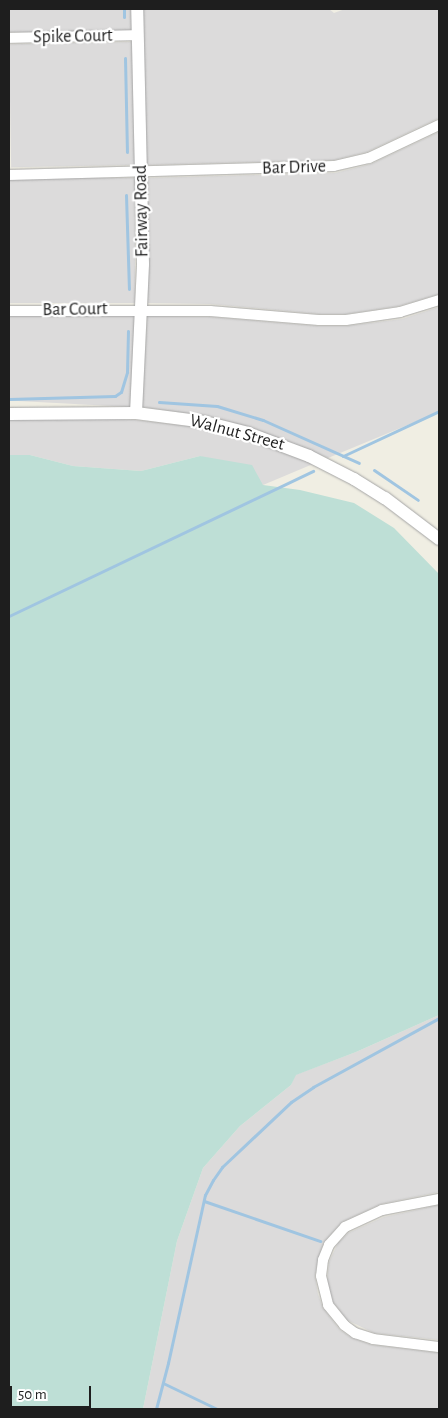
<!DOCTYPE html>
<html>
<head>
<meta charset="utf-8">
<style>
	body { margin:0 }
	#map { position:relative; width:448px; height:1418px; overflow:hidden; background:#f0eee3; font-family:"Alegreya Sans",sans-serif }
	div>[style] { position:absolute }
	.residential>* { inset:0; background:#dcdbdb; transform-origin:0 0 }
	.wetland>* { inset:0; background:#bedfd6 }
	.stream>* { height:3px; margin:-1.5px; padding:0 1.5px; transform-origin:1.5px; border-radius:1.5px; background:#a0c5e1 }
	.roads { filter:drop-shadow(0 0 1px #a5a5a5) drop-shadow(0 0 1px #a5a5a5) }
	.minor>* { height:10px; margin:-5px; padding:0 5px; transform-origin:5px; border-radius:5px; background:#fff }
	.tertiary>* { height:12px; margin:-6px; padding:0 6px; transform-origin:6px; border-radius:6px; background:#fff }
	span { translate:-50% -50%; white-space:nowrap; text-align:center; line-height:1.15; -webkit-text-stroke:4.5px #fff; paint-order:stroke }
	.street-label { font-size:18px; color:#1e1e1e }
	.frame { position:absolute; inset:0; border:10px solid #1e1e1e; pointer-events:none }
	.scale { position:absolute; left:10px; top:1386px; width:81px; height:22px; box-sizing:border-box; border:2px solid #1e1e1e; border-top:0; padding-left:6px; font-size:15px; line-height:18px; white-space:nowrap; color:#1e1e1e; -webkit-text-stroke:4px #fff; paint-order:stroke }
</style>
</head>
<body>
<div id="map">
	<div class="residential">
		<div style="left:9px;top:9px;width:123px;height:23px"></div>
		<div style="clip-path:polygon(143px 9px,329px 9px,334px 13px,345px 9px,439px 9px,439px 118px,367px 152px,334px 160px,146px 165px)"></div>
		<div style="left:133px;top:42px;width:123px;height:124px;rotate:89deg"></div>
		<div style="clip-path:polygon(439px 132px,439px 294px,399px 306px,346px 314px,319px 314px,210px 304px,148px 303px,146px 178px,335px 173px,371px 164px)"></div>
		<div style="left:135px;top:178px;width:125px;height:126px;rotate:90deg"></div>
		<div style="clip-path:polygon(439px 307px,439px 412px,328px 458px,249px 427px,206px 416px,142px 407px,147px 316px,210px 317px,318px 326px,346px 326px,402px 319px)"></div>
		<div style="left:136px;top:316px;width:91px;height:127px;rotate:93deg"></div>
		<div style="clip-path:polygon(104px 418px,135px 420px,204px 428px,246px 439px,313px 464px,263px 485px,200px 456px,141px 471px,73px 466px,30px 455px,9px 455px,9px 420px)"></div>
		<div style="clip-path:polygon(439px 1015px,439px 1192px,381px 1204px,342px 1222px,324px 1242px,318px 1259px,315px 1276px,318px 1294px,323px 1308px,340px 1330px,352px 1338px,372px 1345px,439px 1353px,439px 1409px,143px 1409px,177px 1241px,203px 1168px,240px 1126px,291px 1085px,295px 1075px,356px 1052px)"></div>
		<div style="clip-path:polygon(439px 1205px,439px 1340px,374px 1333px,347px 1320px,333px 1302px,327px 1283px,329px 1262px,338px 1243px,348px 1233px,384px 1217px)"></div>
	</div>
	<div class="wetland">
		<div style="clip-path:polygon(9px 455px,30px 455px,73px 466px,141px 471px,200px 456px,252px 465px,263px 485px,300px 490px,354px 503px,394px 528px,439px 574px,439px 1015px,356px 1052px,296px 1075px,291px 1085px,240px 1126px,203px 1168px,177px 1241px,143px 1409px,9px 1409px)"></div>
	</div>
	<div class="stream">
		<div style="left:124px;top:9px;width:8px;rotate:90deg"></div>
		<div style="left:125px;top:58px;width:94px;rotate:88.8deg"></div>
		<div style="left:126px;top:195px;width:94px;rotate:88.2deg"></div>
		<div style="left:9px;top:399px;width:106px;rotate:-1.6deg"></div>
		<div style="left:115px;top:396px;width:7px;rotate:-34deg"></div>
		<div style="left:121px;top:392px;width:21px;rotate:-73deg"></div>
		<div style="left:127px;top:372px;width:41px;rotate:-88.6deg"></div>
		<div style="left:159px;top:402px;width:58px;rotate:3.9deg"></div>
		<div style="left:217px;top:406px;width:48px;rotate:16.9deg"></div>
		<div style="left:263px;top:420px;width:105px;rotate:24.1deg"></div>
		<div style="left:343px;top:456px;width:106px;rotate:-25.1deg"></div>
		<div style="left:374px;top:470px;width:53px;rotate:34.3deg"></div>
		<div style="left:9px;top:616px;width:337px;rotate:-25.5deg"></div>
		<div style="left:204px;top:1201px;width:123px;rotate:19deg"></div>
		<div style="left:163px;top:1383px;width:60px;rotate:25.7deg"></div>
		<div style="left:156px;top:1409px;width:48px;rotate:-75.4deg"></div>
		<div style="left:168px;top:1363px;width:172px;rotate:-77.6deg"></div>
		<div style="left:205px;top:1195px;width:17px;rotate:-62deg"></div>
		<div style="left:213px;top:1180px;width:16px;rotate:-55deg"></div>
		<div style="left:222px;top:1167px;width:95px;rotate:-43.3deg"></div>
		<div style="left:291px;top:1102px;width:27px;rotate:-34deg"></div>
		<div style="left:313px;top:1087px;width:144px;rotate:-28.7deg"></div>
	</div>
	<div class="roads">
		<div class="minor">
			<div style="left:9px;top:38px;width:129px;rotate:-1.3deg"></div>
			<div style="left:9px;top:175px;width:325px;rotate:-1.6deg"></div>
			<div style="left:334px;top:166px;width:36px;rotate:-13deg"></div>
			<div style="left:369px;top:158px;width:77px;rotate:-25.2deg"></div>
			<div style="left:9px;top:311px;width:201px"></div>
			<div style="left:210px;top:311px;width:109px;rotate:4.7deg"></div>
			<div style="left:319px;top:320px;width:27px"></div>
			<div style="left:346px;top:320px;width:55px;rotate:-8.4deg"></div>
			<div style="left:400px;top:312px;width:41px;rotate:-17.1deg"></div>
			<div style="left:439px;top:1199px;width:58px;rotate:169.1deg"></div>
			<div style="left:382px;top:1210px;width:41px;rotate:155.3deg"></div>
			<div style="left:345px;top:1227px;width:24px;rotate:132deg"></div>
			<div style="left:329px;top:1245px;width:16px;rotate:112deg"></div>
			<div style="left:323px;top:1260px;width:16px;rotate:97deg"></div>
			<div style="left:321px;top:1276px;width:30px;rotate:76deg"></div>
			<div style="left:328px;top:1305px;width:26px;rotate:51deg"></div>
			<div style="left:344px;top:1325px;width:14px;rotate:36deg"></div>
			<div style="left:355px;top:1333px;width:19px;rotate:18deg"></div>
			<div style="left:373px;top:1339px;width:66px;rotate:6.9deg"></div>
		</div>
		<div class="tertiary">
			<div style="left:136px;top:413px;width:149px;rotate:-87.3deg"></div>
			<div style="left:143px;top:264px;width:255px;rotate:-91.3deg"></div>
			<div style="left:9px;top:414px;width:127px;rotate:-0.5deg"></div>
			<div style="left:136px;top:413px;width:70px;rotate:7.4deg"></div>
			<div style="left:205px;top:422px;width:44px;rotate:14.3deg"></div>
			<div style="left:248px;top:433px;width:65px;rotate:20.7deg"></div>
			<div style="left:309px;top:456px;width:51px;rotate:27.1deg"></div>
			<div style="left:354px;top:479px;width:36px;rotate:32deg"></div>
			<div style="left:385px;top:498px;width:68px;rotate:37.2deg"></div>
		</div>
	</div>
	<div class="street-label">
		<span style="left:73px;top:37px;rotate:-1deg">Spike Court</span>
		<span style="left:294px;top:168px;rotate:-2deg">Bar Drive</span>
		<span style="left:142px;top:211px;rotate:-91deg">Fairway Road</span>
		<span style="left:75px;top:310px;rotate:-1deg">Bar Court</span>
		<span style="left:237px;top:433px;rotate:15deg">Walnut Street</span>
	</div>
	<div class="frame"></div>
	<div class="scale">50 m</div>
</div>
</body>
</html>
